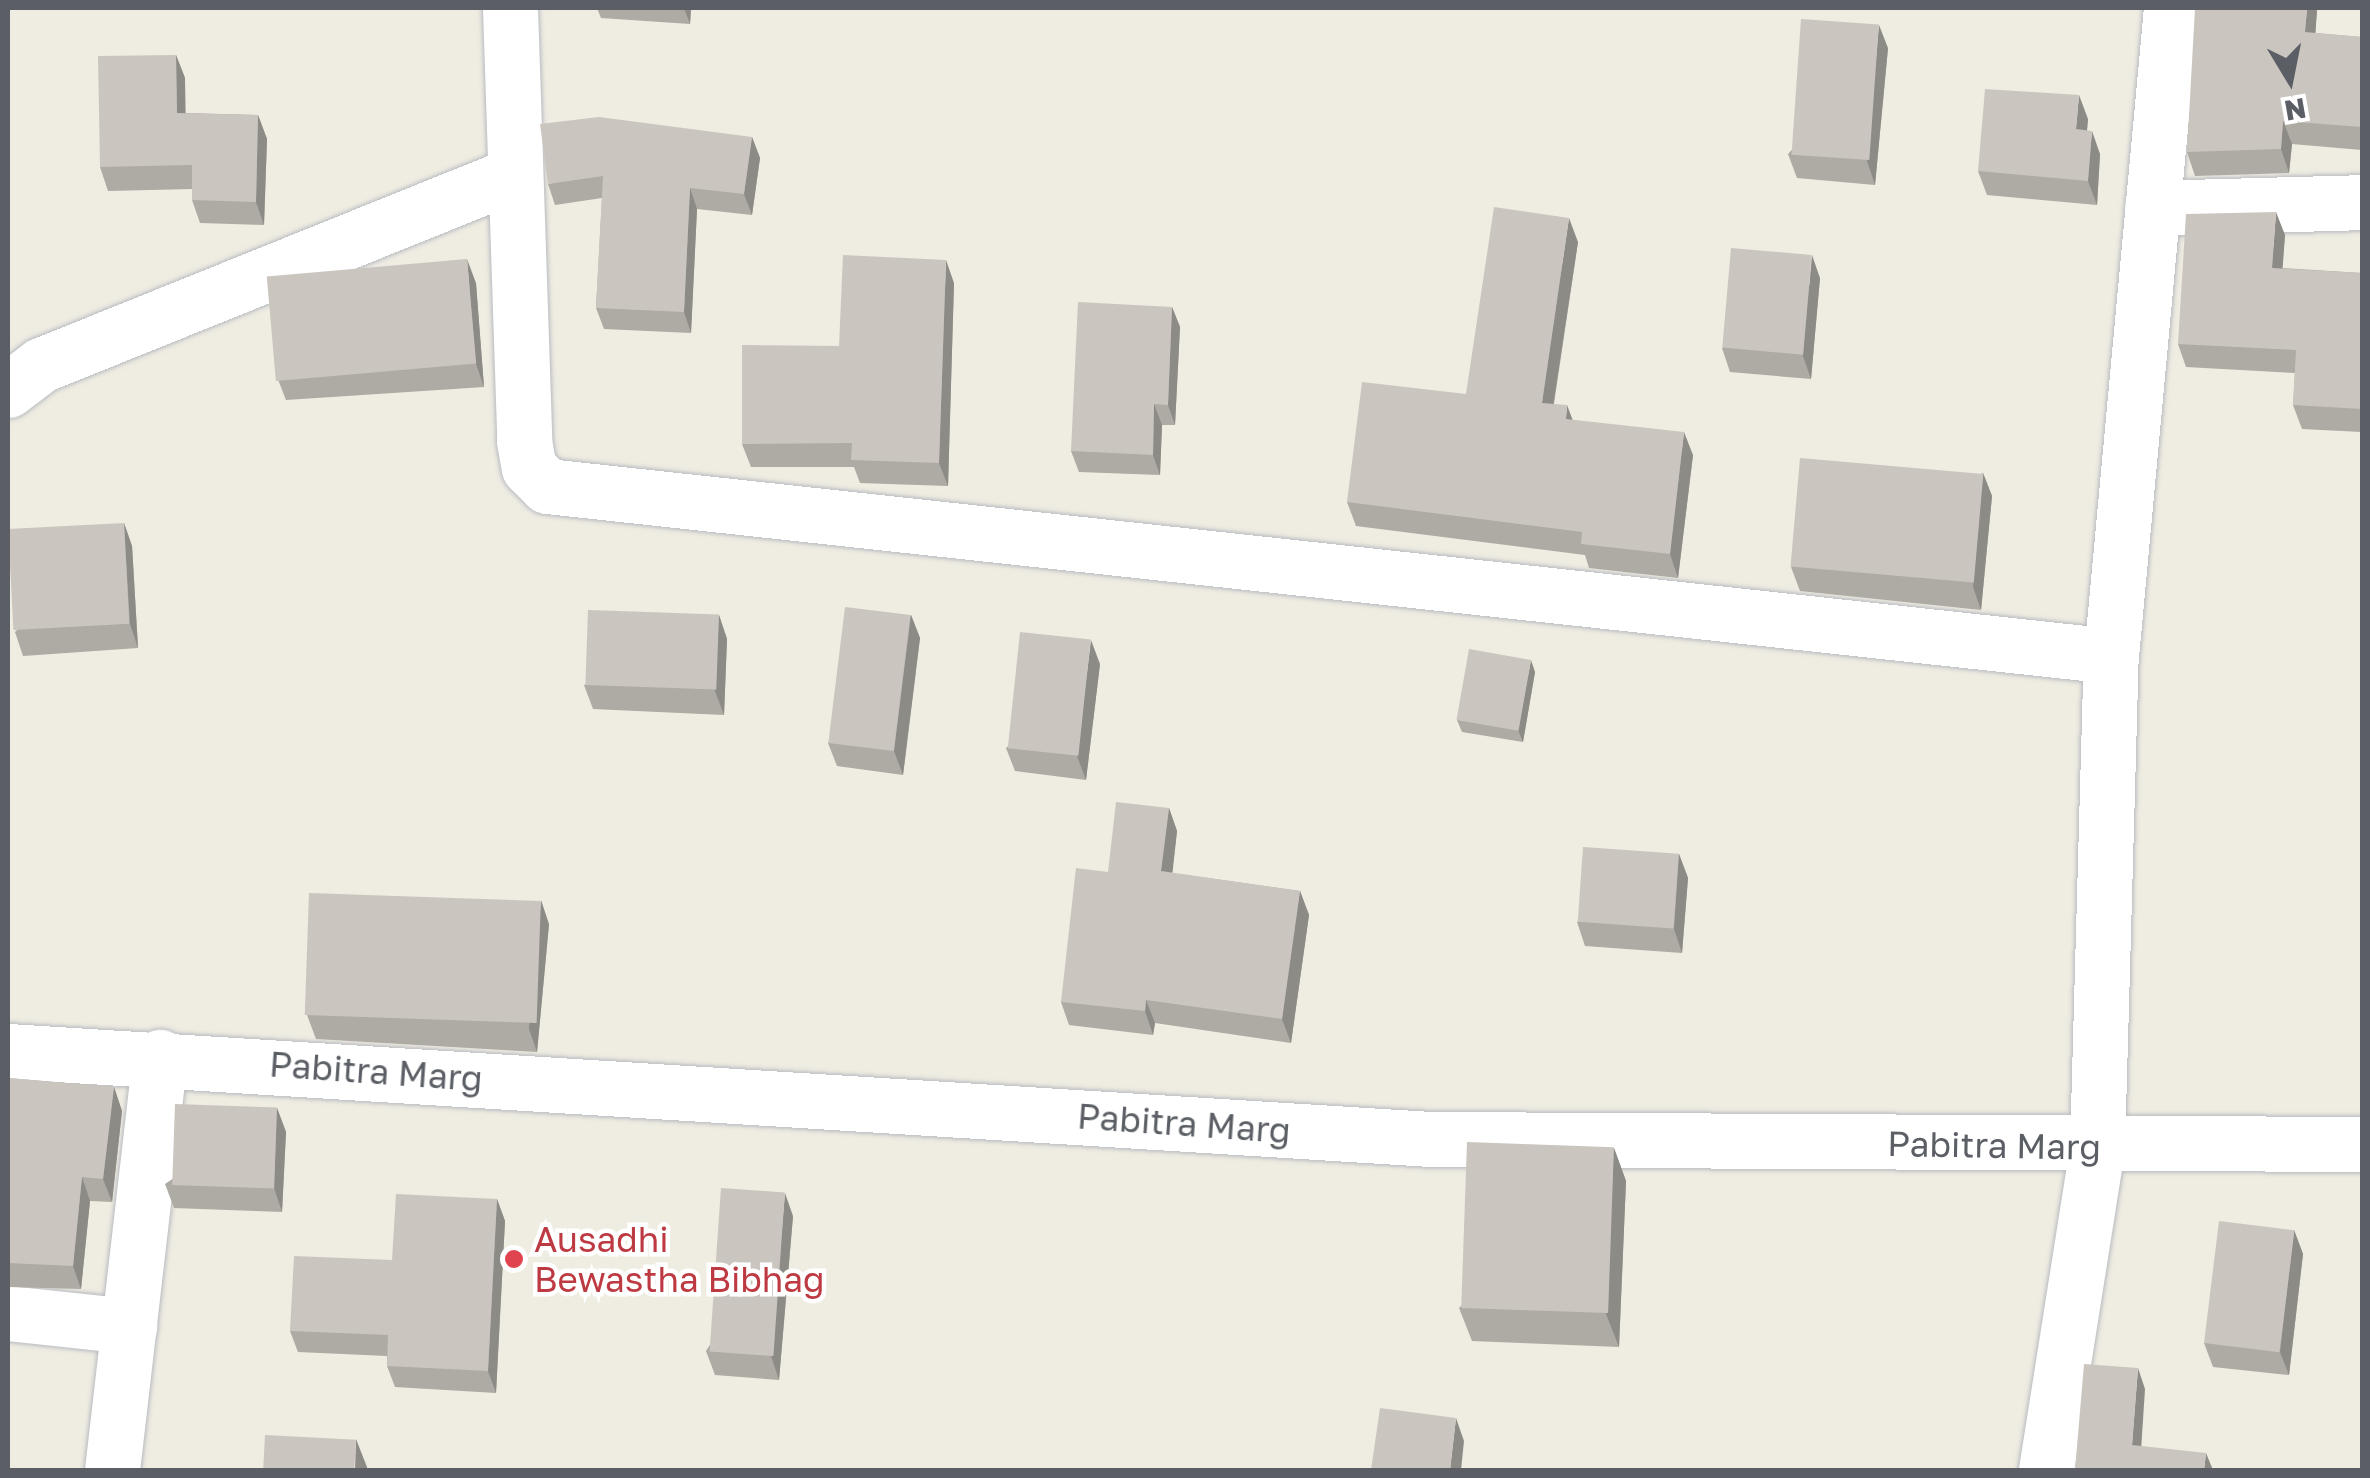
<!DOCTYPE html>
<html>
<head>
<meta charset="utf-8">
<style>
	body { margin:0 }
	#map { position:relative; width:2370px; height:1478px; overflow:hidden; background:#efece2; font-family:"Golos Text",sans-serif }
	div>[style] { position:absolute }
	.roads { filter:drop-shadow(0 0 2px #b8bbc0) drop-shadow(0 0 2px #b8bbc0) }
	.minor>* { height:55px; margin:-27.5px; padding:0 27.5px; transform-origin:27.5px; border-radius:27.5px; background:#fff }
	.wall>* { inset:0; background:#aeaaa4 }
	.shaded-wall>* { inset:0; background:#8d8b86 }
	.building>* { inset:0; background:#cac6bf; transform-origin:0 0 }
	.dots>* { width:28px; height:28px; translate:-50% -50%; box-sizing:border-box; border:5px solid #fff; border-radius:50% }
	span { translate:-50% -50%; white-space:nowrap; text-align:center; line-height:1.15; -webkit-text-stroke:9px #fff; paint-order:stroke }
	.street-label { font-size:35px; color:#5b5f65 }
	.health-label { font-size:35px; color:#be3a42 }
	.left { translate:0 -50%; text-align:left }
	.frame { position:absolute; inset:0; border:10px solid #5b5f65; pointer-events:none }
	.north { position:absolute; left:2240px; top:30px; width:100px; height:100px; -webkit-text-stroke:8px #fff; paint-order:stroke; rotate:170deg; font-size:28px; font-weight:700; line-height:40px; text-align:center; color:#5b5f65 }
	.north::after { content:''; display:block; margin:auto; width:35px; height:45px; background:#5b5f65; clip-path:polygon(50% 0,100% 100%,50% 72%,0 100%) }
</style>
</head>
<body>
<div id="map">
	<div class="roads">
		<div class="minor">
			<div style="left:510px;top:8px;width:433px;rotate:88.1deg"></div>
			<div style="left:524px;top:441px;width:27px;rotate:80deg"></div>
			<div style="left:529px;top:468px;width:25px;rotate:45deg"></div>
			<div style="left:547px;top:486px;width:1573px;rotate:6.2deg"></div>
			<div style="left:2152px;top:208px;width:210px;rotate:-1.6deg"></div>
			<div style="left:8px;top:390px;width:41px;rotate:-37.1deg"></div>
			<div style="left:41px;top:365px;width:506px;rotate:-21.95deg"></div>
			<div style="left:8px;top:1051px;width:1427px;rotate:3.54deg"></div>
			<div style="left:1432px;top:1139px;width:930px;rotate:0.31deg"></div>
			<div style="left:8px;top:1313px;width:122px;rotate:6.1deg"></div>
			<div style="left:112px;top:1470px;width:416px;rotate:-83.4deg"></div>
			<div style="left:2046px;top:1470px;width:327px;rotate:-81deg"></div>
			<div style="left:2097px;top:1147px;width:491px;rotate:-88.4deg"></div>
			<div style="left:2111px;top:656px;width:651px;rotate:-84.71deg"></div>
		</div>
	</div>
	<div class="wall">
		<div style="clip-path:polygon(597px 8px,691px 8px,690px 24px,601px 18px)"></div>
		<div style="clip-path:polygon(2317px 10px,2315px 33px,2362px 37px,2362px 150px,2292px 144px,2289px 173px,2195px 176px,2187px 152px)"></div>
		<div style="clip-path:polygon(1888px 48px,1875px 185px,1797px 178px,1788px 154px)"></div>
		<div style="clip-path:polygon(176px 55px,185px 78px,185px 113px,258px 115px,267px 139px,264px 225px,200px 223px,192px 200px,192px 189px,108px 191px,100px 167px)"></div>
		<div style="clip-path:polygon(2088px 119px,2087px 130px,2100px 154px,2097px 205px,1987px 195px,1978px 171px)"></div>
		<div style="clip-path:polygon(752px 137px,760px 158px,752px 215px,697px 209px,691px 333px,604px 329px,596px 308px,602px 198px,555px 205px,548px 184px)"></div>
		<div style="clip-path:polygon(2285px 235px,2282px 268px,2362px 273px,2362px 432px,2302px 429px,2293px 405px,2295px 373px,2186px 367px,2178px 344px)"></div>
		<div style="clip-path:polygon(1578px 242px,1554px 404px,1573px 420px,1693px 455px,1678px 578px,1589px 568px,1585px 555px,1356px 526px,1347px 502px,1466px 394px)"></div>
		<div style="clip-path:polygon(1820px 278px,1811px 379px,1730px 372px,1722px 348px)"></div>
		<div style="clip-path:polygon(476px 283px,484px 387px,286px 400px,277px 377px)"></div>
		<div style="clip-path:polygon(954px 283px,948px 486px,860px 483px,854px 467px,751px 467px,742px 444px,839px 346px)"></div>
		<div style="clip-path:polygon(1172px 307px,1180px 327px,1175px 425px,1162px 425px,1160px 475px,1079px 472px,1071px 451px)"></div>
		<div style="clip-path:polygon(1983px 473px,1992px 496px,1981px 610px,1800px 591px,1791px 567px)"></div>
		<div style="clip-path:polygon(124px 523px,132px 546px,138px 648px,23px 656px,15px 632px)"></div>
		<div style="clip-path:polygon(719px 615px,727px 639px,724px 715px,593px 709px,584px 685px)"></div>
		<div style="clip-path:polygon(911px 615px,920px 638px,903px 775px,837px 766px,828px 743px)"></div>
		<div style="clip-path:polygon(1100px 664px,1086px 780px,1015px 771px,1006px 748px)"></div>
		<div style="clip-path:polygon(1535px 672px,1523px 742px,1462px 732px,1457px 720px)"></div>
		<div style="clip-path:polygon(1169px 808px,1177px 831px,1172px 873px,1300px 891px,1309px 915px,1291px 1043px,1155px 1023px,1153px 1035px,1069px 1025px,1061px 1002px,1108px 872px)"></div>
		<div style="clip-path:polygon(1679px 854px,1688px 878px,1682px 953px,1585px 946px,1577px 922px)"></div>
		<div style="clip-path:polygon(549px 924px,537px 1052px,316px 1039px,307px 1015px)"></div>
		<div style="clip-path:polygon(8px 1078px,114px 1087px,122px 1111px,112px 1202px,90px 1201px,81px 1289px,8px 1287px)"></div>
		<div style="clip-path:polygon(277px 1108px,286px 1132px,282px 1212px,174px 1208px,165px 1184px)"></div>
		<div style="clip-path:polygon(1614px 1148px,1626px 1181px,1619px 1347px,1472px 1341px,1459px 1308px)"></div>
		<div style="clip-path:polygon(497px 1199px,505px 1221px,496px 1393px,395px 1387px,387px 1366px,387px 1356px,298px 1352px,290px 1331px,392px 1260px)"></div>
		<div style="clip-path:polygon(793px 1216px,779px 1380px,715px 1375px,706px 1351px)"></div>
		<div style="clip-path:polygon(2294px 1230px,2303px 1254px,2289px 1375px,2213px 1367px,2204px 1343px)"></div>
	</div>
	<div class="shaded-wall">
		<div style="clip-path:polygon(684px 8px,691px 8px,690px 24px)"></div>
		<div style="clip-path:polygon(2307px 8px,2316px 8px,2317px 10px,2314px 56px,2305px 32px)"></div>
		<div style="clip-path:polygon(1879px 25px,1888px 48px,1875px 185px,1867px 161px)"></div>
		<div style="clip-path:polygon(176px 55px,185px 78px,186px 136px,177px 113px)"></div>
		<div style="clip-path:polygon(2079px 95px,2088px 119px,2085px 152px,2076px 129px)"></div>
		<div style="clip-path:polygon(258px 115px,267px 139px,264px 225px,256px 202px)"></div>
		<div style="clip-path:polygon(2283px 121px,2292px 144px,2289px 173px,2281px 149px)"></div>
		<div style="clip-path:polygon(2092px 131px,2100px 154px,2097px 205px,2088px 181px)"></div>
		<div style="clip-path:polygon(752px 137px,760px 158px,752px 215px,744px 194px)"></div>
		<div style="clip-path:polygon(690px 188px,697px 209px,691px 333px,684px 312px)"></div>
		<div style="clip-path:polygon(2276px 212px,2285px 235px,2281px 291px,2272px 268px)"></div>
		<div style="clip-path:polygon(1569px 218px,1578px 242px,1550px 426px,1542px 403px)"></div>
		<div style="clip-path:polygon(1812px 255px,1820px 278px,1811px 379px,1803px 356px)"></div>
		<div style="clip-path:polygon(467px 259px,476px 283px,484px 387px,476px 364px)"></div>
		<div style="clip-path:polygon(946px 260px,954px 283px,948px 486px,939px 463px)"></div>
		<div style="clip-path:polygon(1172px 307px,1180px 327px,1175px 425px,1168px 405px)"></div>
		<div style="clip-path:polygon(1154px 404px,1162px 425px,1160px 475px,1153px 455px)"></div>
		<div style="clip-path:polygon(1567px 405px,1576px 429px,1566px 419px)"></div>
		<div style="clip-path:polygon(1684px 432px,1693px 455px,1678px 578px,1670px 554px)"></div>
		<div style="clip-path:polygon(1983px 473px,1992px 496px,1981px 610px,1973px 587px)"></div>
		<div style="clip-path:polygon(124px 523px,132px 546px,138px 648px,130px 624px)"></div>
		<div style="clip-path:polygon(719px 615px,727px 639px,724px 715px,715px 691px)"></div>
		<div style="clip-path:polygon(911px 615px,920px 638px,903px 775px,894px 751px)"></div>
		<div style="clip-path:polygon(1091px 640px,1100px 664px,1086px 780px,1077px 756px)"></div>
		<div style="clip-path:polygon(1531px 660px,1535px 672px,1523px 742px,1518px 730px)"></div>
		<div style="clip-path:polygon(1169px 808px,1177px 831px,1170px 895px,1161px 871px)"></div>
		<div style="clip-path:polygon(1679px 854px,1688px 878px,1682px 953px,1674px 929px)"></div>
		<div style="clip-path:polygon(1300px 891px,1309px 915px,1291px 1043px,1282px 1019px)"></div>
		<div style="clip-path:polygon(541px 900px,549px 924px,537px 1052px,529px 1029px)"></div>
		<div style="clip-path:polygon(1146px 1000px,1155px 1023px,1153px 1035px,1145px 1011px)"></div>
		<div style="clip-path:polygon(114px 1087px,122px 1111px,112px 1202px,103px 1179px)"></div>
		<div style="clip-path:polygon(277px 1108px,286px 1132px,282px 1212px,274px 1188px)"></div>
		<div style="clip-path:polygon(1614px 1148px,1626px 1181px,1619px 1347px,1606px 1314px)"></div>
		<div style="clip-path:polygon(82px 1177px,90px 1201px,81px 1289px,73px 1266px)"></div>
		<div style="clip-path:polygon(785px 1193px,793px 1216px,779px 1380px,771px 1356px)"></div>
		<div style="clip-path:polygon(497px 1199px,505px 1221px,496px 1393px,488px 1371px)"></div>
		<div style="clip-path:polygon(2294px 1230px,2303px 1254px,2289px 1375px,2280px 1352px)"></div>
		<div style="clip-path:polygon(2138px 1368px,2145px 1389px,2140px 1466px,2132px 1445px)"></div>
		<div style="clip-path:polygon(1456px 1418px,1464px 1441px,1461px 1470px,1450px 1470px)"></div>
		<div style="clip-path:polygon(356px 1439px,367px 1467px,367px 1470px,355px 1470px)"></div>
		<div style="clip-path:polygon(2206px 1453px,2213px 1470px,2204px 1470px)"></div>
	</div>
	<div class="building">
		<div style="clip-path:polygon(2195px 8px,2307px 8px,2305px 32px,2362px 37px,2362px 127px,2283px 121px,2281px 149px,2187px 152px)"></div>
		<div style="left:1801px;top:19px;width:78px;height:136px;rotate:4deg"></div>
		<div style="clip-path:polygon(176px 55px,177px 113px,258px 115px,256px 202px,192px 200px,192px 165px,100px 167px,98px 56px)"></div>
		<div style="clip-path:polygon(1985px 89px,2079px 95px,2076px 129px,2092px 131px,2088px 181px,1978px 171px)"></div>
		<div style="clip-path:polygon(599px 117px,752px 137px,744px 194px,690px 188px,684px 312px,596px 308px,603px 176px,548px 184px,540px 124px)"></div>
		<div style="clip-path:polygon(1494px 207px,1569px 218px,1542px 403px,1567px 405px,1566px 419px,1684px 432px,1670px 554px,1581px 544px,1582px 532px,1347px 502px,1362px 382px,1466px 394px)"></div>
		<div style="clip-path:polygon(2276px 212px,2272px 268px,2362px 273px,2362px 409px,2293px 405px,2296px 350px,2178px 344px,2186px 214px)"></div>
		<div style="left:1731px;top:248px;width:81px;height:100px;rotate:5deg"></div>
		<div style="clip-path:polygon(843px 255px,946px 260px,939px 463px,851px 460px,852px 443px,742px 444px,742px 345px,839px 346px)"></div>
		<div style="left:467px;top:259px;width:105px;height:201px;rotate:85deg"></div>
		<div style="clip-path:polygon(1078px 302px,1172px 307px,1168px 405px,1154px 404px,1153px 455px,1071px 451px)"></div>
		<div style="left:1800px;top:458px;width:184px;height:109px;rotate:5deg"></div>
		<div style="left:124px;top:523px;width:101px;height:116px;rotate:87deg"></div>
		<div style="left:845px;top:607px;width:66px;height:137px;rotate:7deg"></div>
		<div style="left:588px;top:610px;width:131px;height:75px;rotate:2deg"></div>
		<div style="left:1020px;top:632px;width:71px;height:117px;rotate:6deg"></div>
		<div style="left:1469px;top:649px;width:63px;height:72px;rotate:10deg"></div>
		<div style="clip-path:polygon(1116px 802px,1169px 808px,1161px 871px,1300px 891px,1282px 1019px,1146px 1000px,1145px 1011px,1061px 1002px,1076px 868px,1108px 872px)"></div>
		<div style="left:1583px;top:847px;width:96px;height:75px;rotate:4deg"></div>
		<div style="left:309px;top:893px;width:232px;height:122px;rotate:2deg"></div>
		<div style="clip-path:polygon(8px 1078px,114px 1087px,103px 1179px,82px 1177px,73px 1266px,8px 1263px)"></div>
		<div style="left:175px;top:1104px;width:102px;height:81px;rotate:2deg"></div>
		<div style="left:1467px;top:1142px;width:147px;height:166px;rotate:2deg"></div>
		<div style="left:721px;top:1188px;width:64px;height:164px;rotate:4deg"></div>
		<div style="clip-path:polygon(396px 1194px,497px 1199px,488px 1371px,387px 1366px,388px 1335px,290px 1331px,294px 1256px,392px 1260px)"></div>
		<div style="left:2219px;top:1221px;width:76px;height:123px;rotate:7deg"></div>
		<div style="clip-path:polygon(2084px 1364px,2138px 1368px,2132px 1445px,2206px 1453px,2204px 1470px,2075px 1470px)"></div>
		<div style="clip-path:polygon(1380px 1408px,1456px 1418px,1450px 1470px,1371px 1470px)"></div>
		<div style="left:265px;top:1435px;width:91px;height:35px;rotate:3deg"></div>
	</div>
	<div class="dots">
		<div style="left:514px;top:1259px;background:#e0444e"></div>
	</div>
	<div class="street-label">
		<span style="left:376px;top:1071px;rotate:4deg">Pabitra Marg</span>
		<span style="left:1184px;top:1123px;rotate:4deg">Pabitra Marg</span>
		<span style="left:1994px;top:1145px;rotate:1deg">Pabitra Marg</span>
	</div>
	<div class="health-label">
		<span class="left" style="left:534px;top:1259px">Ausadhi<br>Bewastha Bibhag</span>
	</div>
	<div class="frame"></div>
	<div class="north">N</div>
</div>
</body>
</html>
